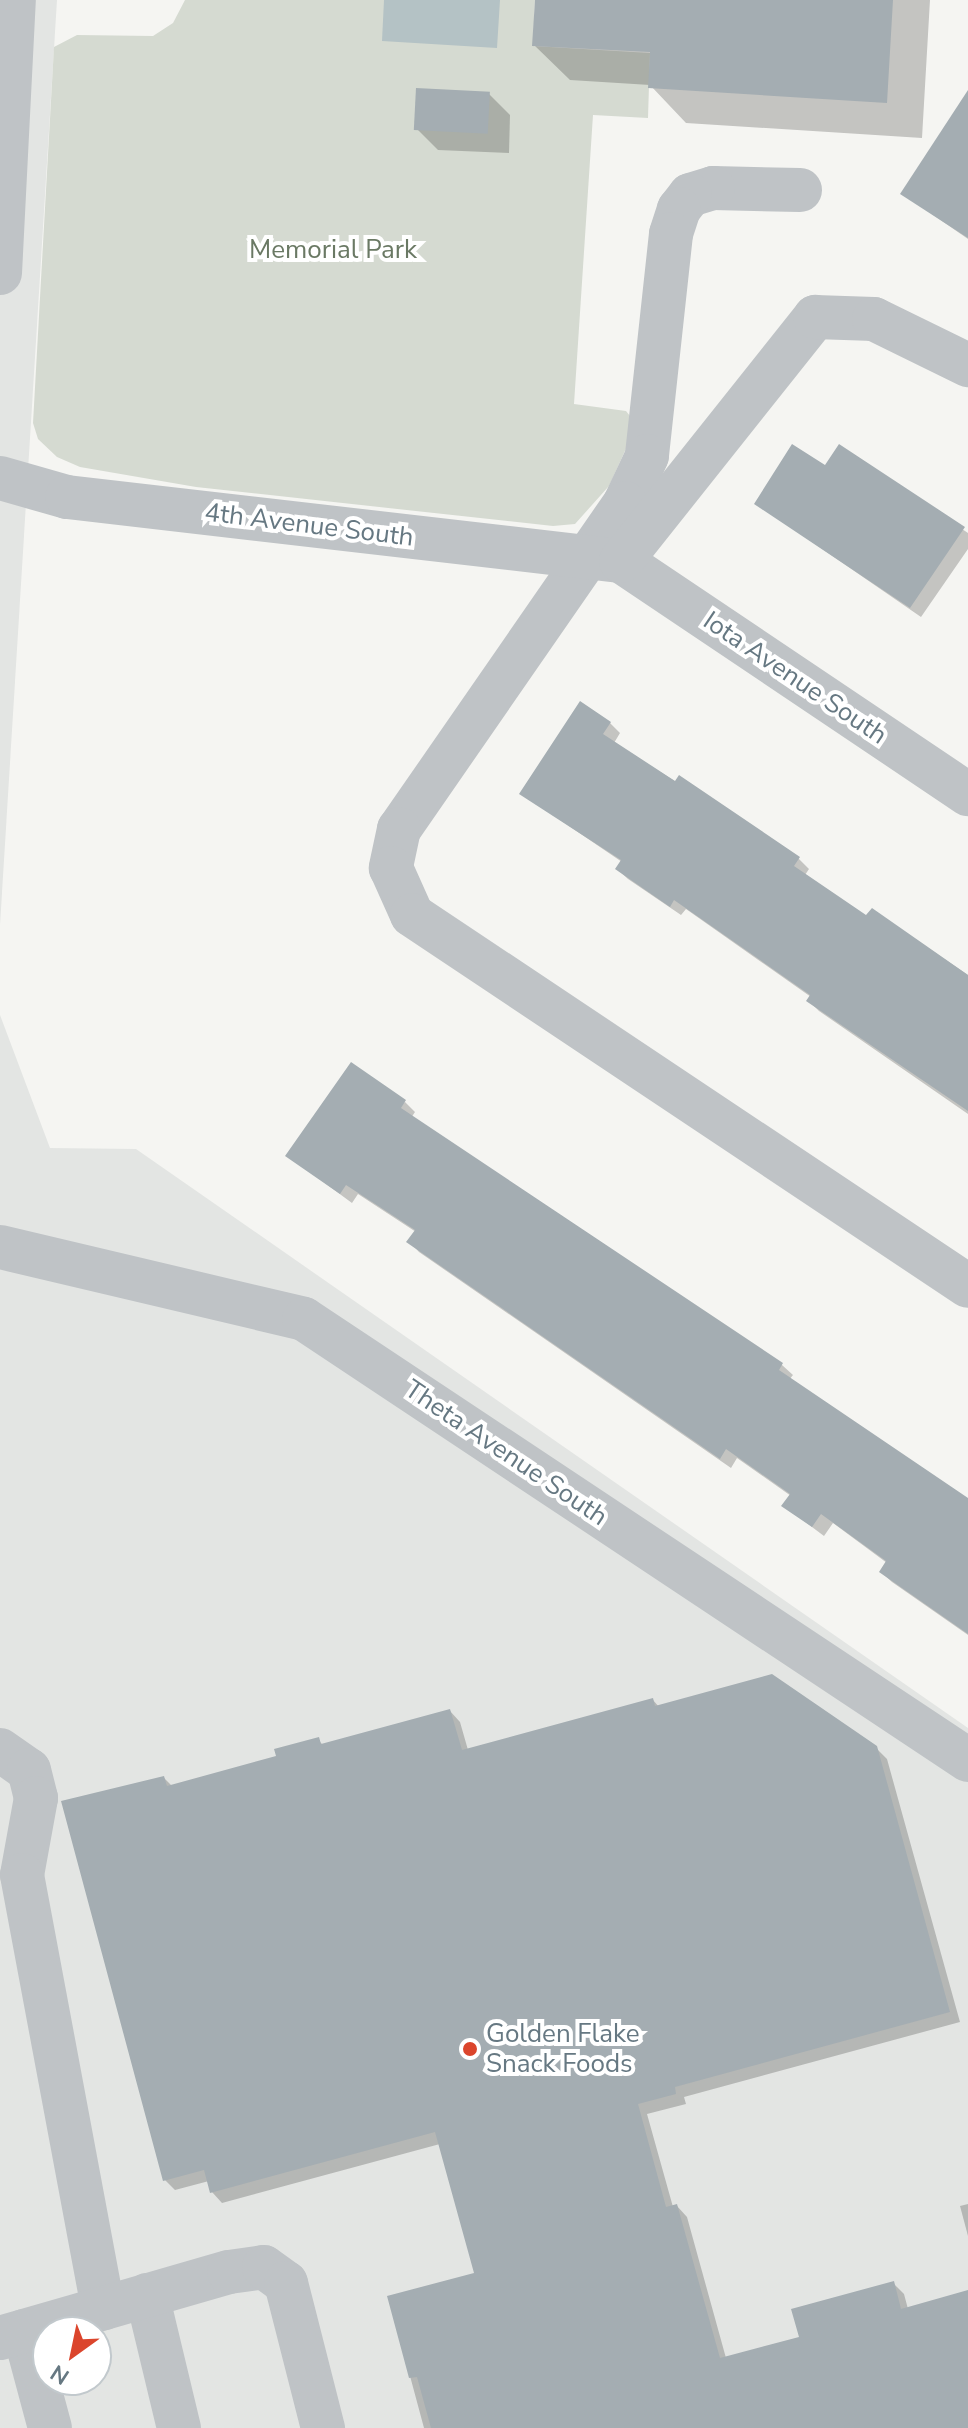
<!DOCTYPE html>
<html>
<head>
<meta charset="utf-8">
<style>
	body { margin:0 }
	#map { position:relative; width:968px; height:2428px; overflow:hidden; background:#f5f5f2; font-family:"Nunito Sans",sans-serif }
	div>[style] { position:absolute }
	.built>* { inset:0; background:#e3e5e3 }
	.green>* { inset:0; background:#d5dad1 }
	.water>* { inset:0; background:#b4c2c5 }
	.shadow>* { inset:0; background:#0003 }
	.building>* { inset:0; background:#a4adb2; transform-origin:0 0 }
	.minor>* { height:44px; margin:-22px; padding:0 22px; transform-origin:22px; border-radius:22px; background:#bfc3c6 }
	.dots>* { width:22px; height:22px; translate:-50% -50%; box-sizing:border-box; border:4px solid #fff; border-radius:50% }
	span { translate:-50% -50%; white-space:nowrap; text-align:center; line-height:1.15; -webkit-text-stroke:8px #fff; paint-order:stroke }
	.park-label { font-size:26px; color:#6a7964 }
	.street-label { font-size:26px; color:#667882 }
	.poi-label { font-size:26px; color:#667882 }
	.left { translate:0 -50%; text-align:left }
	.north { position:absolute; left:32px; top:2316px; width:80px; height:80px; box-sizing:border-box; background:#fff; border:2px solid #c2c9cd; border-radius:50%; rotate:213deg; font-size:22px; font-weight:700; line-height:32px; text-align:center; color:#667882 }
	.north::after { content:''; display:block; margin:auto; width:28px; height:36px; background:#db452c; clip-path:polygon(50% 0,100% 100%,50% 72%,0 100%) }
</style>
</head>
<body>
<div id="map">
	<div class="built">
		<div style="clip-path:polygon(0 0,57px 0,0 925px)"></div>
		<div style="clip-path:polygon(evenodd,0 1015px,50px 1148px,136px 1149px,968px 1728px,968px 2428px,0 2428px,0 1015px,48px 2332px,96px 2332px,96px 2380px,48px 2380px,48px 2332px)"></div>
	</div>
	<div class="green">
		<div style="clip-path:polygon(185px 0,535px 0,533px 46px,650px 53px,648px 118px,593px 115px,574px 404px,626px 411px,630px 416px,629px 442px,609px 486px,575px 524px,553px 526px,196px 487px,80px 467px,57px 457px,38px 439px,33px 423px,54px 47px,77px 35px,153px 36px,173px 23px)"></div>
	</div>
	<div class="water">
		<div style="clip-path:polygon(384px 0,500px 0,497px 48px,382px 41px)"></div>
	</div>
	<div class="shadow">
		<div style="clip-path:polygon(537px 0,930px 0,922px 138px,686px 123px,650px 85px,570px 80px,534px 45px)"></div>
		<div style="clip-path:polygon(489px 94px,510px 115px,509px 153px,438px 150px,417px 129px)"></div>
		<div style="clip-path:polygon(968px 107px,968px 239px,903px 194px)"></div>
		<div style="clip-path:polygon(839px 447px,968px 533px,968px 549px,921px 617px,757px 504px,826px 468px)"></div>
		<div style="clip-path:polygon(610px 723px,620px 733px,614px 743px,799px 859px,809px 869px,805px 875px,867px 918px,872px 910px,968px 975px,968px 1114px,819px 1011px,809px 1001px,811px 997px,686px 909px,681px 915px,628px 879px,617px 869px,622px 862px,522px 794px)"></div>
		<div style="clip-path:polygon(405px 1102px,415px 1112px,411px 1118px,782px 1365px,793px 1375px,789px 1380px,968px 1501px,968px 1635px,892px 1582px,881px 1572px,887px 1563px,833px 1523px,824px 1536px,784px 1506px,791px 1496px,737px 1458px,731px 1468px,419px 1252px,409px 1241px,416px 1232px,358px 1194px,352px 1203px,288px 1156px)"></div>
		<div style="clip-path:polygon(653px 1700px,659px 1707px,876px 1748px,887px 1759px,960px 2022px,684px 2097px,686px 2104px,647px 2114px,673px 2207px,677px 2206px,687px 2217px,726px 2358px,801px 2338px,893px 2283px,904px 2294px,908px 2309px,968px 2293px,968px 2428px,424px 2428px,389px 2298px,476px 2274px,440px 2144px,222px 2203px,212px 2192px,209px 2181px,175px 2190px,165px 2180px,164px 1778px,172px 1786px,278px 1758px,318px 1740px,324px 1746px,450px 1711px,460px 1722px,468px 1750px)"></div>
		<div style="clip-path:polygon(968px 2204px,968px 2236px,960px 2206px)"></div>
	</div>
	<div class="building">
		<div style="clip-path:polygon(535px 0,893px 0,887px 103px,648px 88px,650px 52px,532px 46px)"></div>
		<div style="left:416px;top:88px;width:74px;height:42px;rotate:3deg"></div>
		<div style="clip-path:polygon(968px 90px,968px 238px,900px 194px)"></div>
		<div style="clip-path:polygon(792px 444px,825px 465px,839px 444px,965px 527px,910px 608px,754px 504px)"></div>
		<div style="clip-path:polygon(580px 701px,611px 722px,603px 734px,675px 781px,679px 775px,800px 857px,794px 866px,866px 915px,872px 908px,968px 975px,968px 1111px,806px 1001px,810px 995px,674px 900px,670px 907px,615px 869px,621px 860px,519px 794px)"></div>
		<div style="clip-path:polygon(351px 1062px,406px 1100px,401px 1108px,783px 1363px,779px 1370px,968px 1498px,968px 1634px,879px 1572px,886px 1561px,821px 1514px,812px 1527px,781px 1506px,790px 1494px,726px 1449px,720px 1459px,406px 1242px,415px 1230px,346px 1185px,340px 1194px,285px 1156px)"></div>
		<div style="clip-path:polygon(772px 1674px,877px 1746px,950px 2012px,675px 2087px,676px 2094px,638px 2104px,666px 2207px,677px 2204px,720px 2358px,799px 2337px,791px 2309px,894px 2281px,901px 2309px,968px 2290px,968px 2428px,431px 2428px,417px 2377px,409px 2378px,387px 2296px,474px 2273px,435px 2132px,210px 2193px,204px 2170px,163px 2181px,61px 1801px,164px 1776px,167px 1786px,276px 1756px,274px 1749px,319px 1737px,321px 1744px,450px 1709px,462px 1750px,653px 1698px,655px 1706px)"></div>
	</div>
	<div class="minor">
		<div style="left:800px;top:190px;width:87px;rotate:-178.7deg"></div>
		<div style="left:713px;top:188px;width:24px;rotate:163deg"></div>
		<div style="left:690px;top:195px;width:18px;rotate:128deg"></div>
		<div style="left:679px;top:209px;width:26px;rotate:108deg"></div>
		<div style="left:671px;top:234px;width:223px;rotate:96.2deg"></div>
		<div style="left:647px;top:456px;width:52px;rotate:115.1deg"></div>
		<div style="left:625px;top:503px;width:397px;rotate:124.7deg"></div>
		<div style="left:399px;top:829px;width:40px;rotate:102deg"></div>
		<div style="left:391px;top:868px;width:51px;rotate:65.9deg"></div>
		<div style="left:412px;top:915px;width:668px;rotate:33.71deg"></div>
		<div style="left:0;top:273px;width:273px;rotate:-87.1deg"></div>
		<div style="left:0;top:478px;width:70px;rotate:15.8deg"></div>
		<div style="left:67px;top:497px;width:558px;rotate:6.59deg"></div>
		<div style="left:621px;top:561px;width:418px;rotate:33.9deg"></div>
		<div style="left:621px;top:561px;width:312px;rotate:-51.5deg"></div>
		<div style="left:815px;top:317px;width:59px;rotate:1.9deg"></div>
		<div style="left:874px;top:319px;width:105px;rotate:26.1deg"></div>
		<div style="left:0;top:1247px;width:312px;rotate:13.3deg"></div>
		<div style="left:304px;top:1319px;width:797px;rotate:33.59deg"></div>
		<div style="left:0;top:1750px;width:35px;rotate:35deg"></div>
		<div style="left:29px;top:1770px;width:29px;rotate:76deg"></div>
		<div style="left:36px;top:1798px;width:78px;rotate:100.3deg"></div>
		<div style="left:22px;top:1875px;width:441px;rotate:79.4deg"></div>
		<div style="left:147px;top:2295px;width:137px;rotate:76.5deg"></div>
		<div style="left:24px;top:2331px;width:100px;rotate:75deg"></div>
		<div style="left:0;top:2338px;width:238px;rotate:-16.1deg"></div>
		<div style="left:229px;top:2272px;width:35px;rotate:-8deg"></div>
		<div style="left:264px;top:2267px;width:27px;rotate:36deg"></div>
		<div style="left:286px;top:2283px;width:150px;rotate:75.7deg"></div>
	</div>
	<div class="dots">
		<div style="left:470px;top:2049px;background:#db452c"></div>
	</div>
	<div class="park-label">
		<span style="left:333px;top:250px">Memorial Park</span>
	</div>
	<div class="street-label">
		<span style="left:309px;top:525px;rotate:7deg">4th Avenue South</span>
		<span style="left:795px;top:678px;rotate:34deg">Iota Avenue South</span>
		<span style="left:506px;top:1453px;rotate:34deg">Theta Avenue South</span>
	</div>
	<div class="poi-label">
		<span class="left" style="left:486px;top:2049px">Golden Flake<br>Snack Foods</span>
	</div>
	<div class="north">N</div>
</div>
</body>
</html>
